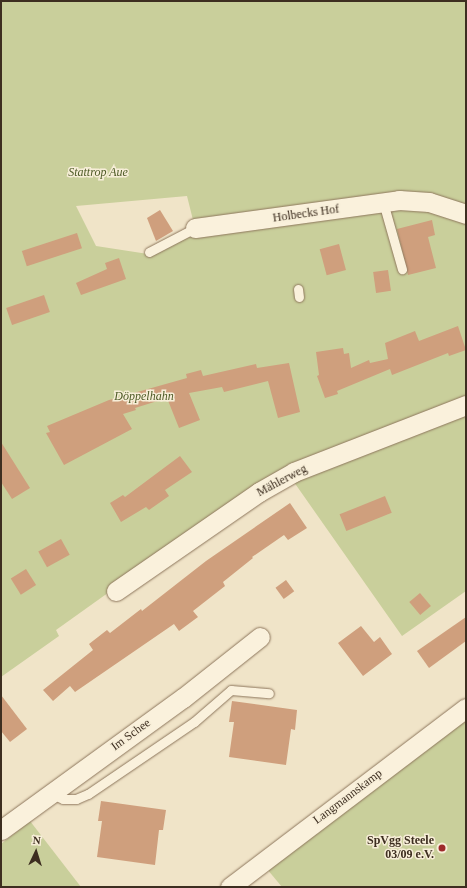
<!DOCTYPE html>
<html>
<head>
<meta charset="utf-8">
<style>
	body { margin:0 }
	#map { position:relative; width:467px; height:888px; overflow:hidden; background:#f0e4c8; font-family:Georgia,serif }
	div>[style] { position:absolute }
	.green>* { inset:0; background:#c9cf9b }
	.building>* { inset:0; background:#cf9f7d; transform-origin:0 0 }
	.roads { filter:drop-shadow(0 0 1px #8d765c) drop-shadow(0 0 1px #8d765c) }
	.service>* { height:9px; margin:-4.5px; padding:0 4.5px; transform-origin:4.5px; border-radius:4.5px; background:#faf1dc }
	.minor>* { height:19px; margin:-9.5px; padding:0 9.5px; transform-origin:9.5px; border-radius:9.5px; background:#faf1dc }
	.dots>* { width:11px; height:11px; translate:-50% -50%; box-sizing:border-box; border:2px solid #f7eed8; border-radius:50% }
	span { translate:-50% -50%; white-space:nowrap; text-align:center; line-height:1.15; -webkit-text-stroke:3px #f7eed8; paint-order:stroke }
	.park-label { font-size:12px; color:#4d5a26; font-style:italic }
	.street-label { font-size:12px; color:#3d2e20 }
	.poi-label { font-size:12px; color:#3d2e20; font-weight:700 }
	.right { translate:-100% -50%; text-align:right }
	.frame { position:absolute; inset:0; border:2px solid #3d2e20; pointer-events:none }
	.north { position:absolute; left:16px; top:832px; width:40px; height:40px; -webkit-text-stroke:3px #f7eed8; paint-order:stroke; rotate:4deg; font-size:11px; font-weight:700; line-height:16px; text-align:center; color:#3d2e20 }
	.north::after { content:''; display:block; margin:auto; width:14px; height:18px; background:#3d2e20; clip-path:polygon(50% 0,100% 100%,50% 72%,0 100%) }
</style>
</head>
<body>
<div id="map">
	<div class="green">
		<div style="clip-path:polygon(1px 1px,466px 1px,466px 213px,429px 201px,415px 199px,399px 199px,195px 228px,187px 196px,76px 206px,96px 246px,148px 254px,194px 229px,383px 202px,415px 200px,466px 215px,466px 591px,402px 636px,289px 475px,259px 492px,112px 590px,56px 630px,59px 636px,1px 677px)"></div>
		<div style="clip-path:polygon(466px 710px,466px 887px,282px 887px,262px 863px)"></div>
		<div style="clip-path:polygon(30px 821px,81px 887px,1px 887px,1px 844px)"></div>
	</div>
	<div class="building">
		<div style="clip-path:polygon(160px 210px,173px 231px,156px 241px,147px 218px)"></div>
		<div style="clip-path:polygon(432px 220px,435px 235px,428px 237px,436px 268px,408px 275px,397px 229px)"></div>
		<div style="left:77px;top:233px;width:16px;height:58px;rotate:72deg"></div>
		<div style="left:339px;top:244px;width:27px;height:20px;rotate:75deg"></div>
		<div style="clip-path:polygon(119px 258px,126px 279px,81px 295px,76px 283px,107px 269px,105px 263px)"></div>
		<div style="left:388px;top:270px;width:21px;height:15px;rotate:82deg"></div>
		<div style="left:44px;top:295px;width:18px;height:40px;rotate:71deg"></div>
		<div style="clip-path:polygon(458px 326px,466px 350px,449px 356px,448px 353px,392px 375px,390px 369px,337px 391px,338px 394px,325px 398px,317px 376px,319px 375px,316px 352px,343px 348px,344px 354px,349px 353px,351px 368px,369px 360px,370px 363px,388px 359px,385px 343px,415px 331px,419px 341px)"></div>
		<div style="clip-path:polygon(289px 363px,300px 412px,278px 418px,268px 381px,224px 392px,222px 387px,189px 393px,200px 420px,179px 428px,167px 398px,135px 408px,136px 410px,123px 414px,132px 429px,64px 465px,46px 433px,50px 432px,47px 426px,109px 400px,187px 378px,186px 374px,201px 370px,203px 376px,256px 364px,257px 368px)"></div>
		<div style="clip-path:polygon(1px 442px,30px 488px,12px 499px,1px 482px)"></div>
		<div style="clip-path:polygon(180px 456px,192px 472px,165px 490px,169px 496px,149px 510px,146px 507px,121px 522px,110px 503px,123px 495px,125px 497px)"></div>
		<div style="left:385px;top:496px;width:18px;height:49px;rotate:68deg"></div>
		<div style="clip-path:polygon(290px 503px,307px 528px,288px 540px,284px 535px,252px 557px,253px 558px,223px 582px,225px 586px,193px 611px,198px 617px,179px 631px,174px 624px,75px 692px,70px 686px,53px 701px,43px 690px,93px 650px,89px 644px,107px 630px,110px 633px,141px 609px,142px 611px,206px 561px)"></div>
		<div style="left:61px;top:539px;width:18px;height:26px;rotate:61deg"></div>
		<div style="left:26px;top:569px;width:19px;height:18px;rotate:58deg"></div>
		<div style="left:286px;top:580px;width:14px;height:13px;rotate:54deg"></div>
		<div style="left:420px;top:593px;width:17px;height:14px;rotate:50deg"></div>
		<div style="clip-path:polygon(466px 617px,466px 641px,429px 668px,417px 651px)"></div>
		<div style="clip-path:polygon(361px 626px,374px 642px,380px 637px,392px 654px,363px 676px,338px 643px)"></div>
		<div style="clip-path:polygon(1px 695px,27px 729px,10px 742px,1px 731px)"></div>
		<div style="clip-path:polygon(232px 701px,297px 710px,295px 730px,291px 729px,286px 765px,229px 757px,234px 722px,229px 722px)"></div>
		<div style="clip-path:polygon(101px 801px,166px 810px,163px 830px,159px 830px,155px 865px,97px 857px,102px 821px,98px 821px)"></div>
	</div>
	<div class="roads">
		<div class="service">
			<div style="left:383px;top:202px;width:70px;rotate:74.2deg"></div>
			<div style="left:149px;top:252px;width:52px;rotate:-27.6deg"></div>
			<div style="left:298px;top:289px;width:8px;rotate:83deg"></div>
			<div style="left:50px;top:793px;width:14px;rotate:25deg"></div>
			<div style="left:63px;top:799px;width:13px"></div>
			<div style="left:76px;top:799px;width:13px;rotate:-23deg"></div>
			<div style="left:88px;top:794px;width:128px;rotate:-34.2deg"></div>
			<div style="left:194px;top:722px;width:49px;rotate:-40.9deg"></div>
			<div style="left:231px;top:690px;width:38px;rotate:5deg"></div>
		</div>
		<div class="minor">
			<div style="left:195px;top:228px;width:206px;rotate:-7.8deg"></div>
			<div style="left:399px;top:200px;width:30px;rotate:4deg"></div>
			<div style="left:429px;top:202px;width:39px;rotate:18deg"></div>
			<div style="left:116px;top:591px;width:174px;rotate:-34.7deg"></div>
			<div style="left:259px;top:492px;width:40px;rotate:-29.7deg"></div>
			<div style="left:294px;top:472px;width:185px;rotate:-21.3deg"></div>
			<div style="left:1px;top:830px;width:225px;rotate:-36deg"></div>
			<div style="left:183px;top:698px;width:98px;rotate:-38.4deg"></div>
			<div style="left:230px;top:887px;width:296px;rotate:-37.2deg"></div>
		</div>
	</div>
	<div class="dots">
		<div style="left:442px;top:848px;background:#9e2a2b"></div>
	</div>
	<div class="park-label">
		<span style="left:98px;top:173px">Stattrop Aue</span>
		<span style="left:144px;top:397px">Döppelhahn</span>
	</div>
	<div class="street-label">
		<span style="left:306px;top:214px;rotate:-8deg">Holbecks Hof</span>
		<span style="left:282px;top:481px;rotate:-28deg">Mählerweg</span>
		<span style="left:131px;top:735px;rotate:-36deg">Im Schee</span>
		<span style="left:348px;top:797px;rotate:-37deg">Langmannskamp</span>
	</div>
	<div class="poi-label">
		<span class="right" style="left:434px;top:848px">SpVgg Steele<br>03/09 e.V.</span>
	</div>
	<div class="frame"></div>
	<div class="north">N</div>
</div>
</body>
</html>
